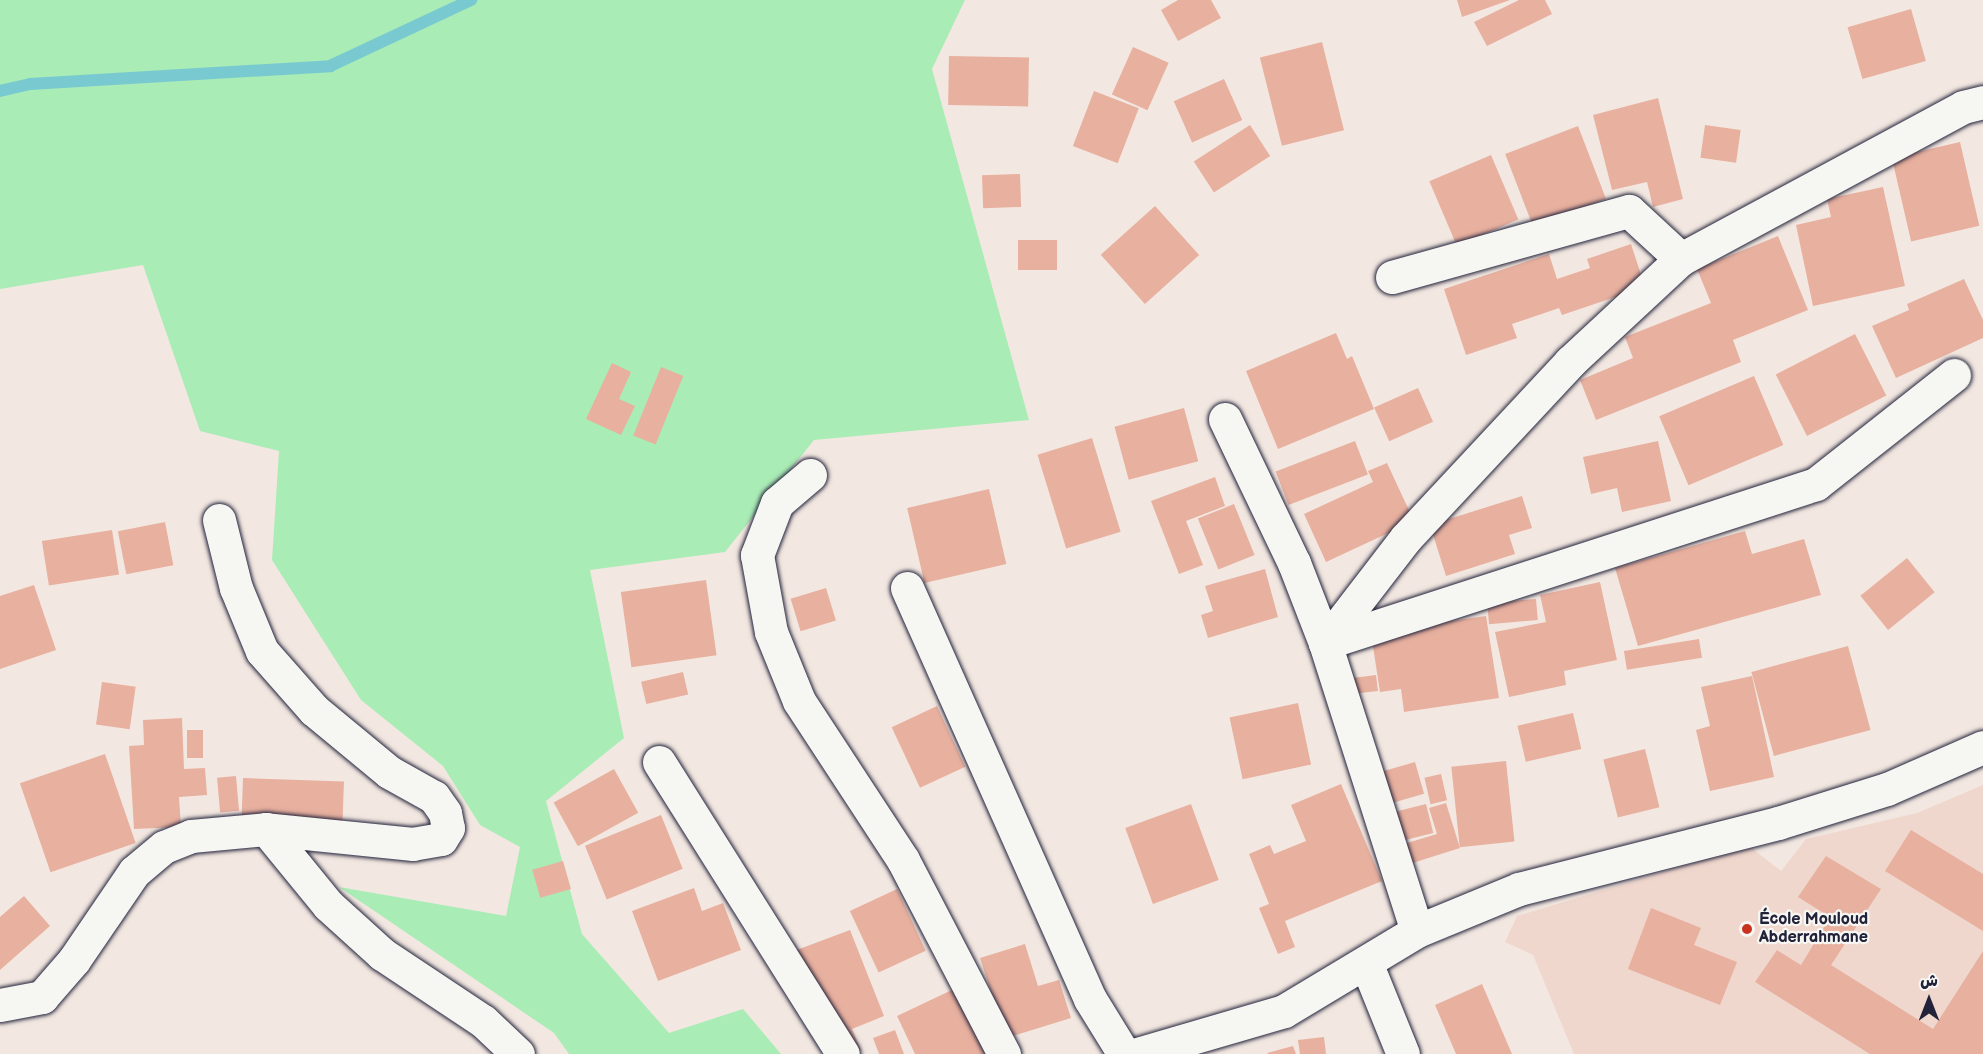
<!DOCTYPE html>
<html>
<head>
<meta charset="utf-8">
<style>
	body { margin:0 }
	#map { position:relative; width:1983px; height:1054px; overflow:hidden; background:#f3e8e1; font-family:"Balsamiq Sans","Playpen Sans Arabic",sans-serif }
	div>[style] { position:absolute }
	.built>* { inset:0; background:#f0d7cd }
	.green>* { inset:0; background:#aaecb6 }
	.stream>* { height:12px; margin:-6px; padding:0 6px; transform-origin:6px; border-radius:6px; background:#79cad0 }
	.building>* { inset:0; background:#e8b09f; transform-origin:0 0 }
	.roads { filter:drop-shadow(0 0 2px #22223b) drop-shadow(0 0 2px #22223b) }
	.street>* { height:33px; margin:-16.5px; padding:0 16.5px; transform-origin:16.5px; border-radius:16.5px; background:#f6f6f2 }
	.dots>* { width:16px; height:16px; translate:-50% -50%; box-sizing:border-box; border:3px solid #f6f6f2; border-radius:50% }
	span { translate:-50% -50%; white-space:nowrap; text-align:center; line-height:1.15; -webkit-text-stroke:4.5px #f6f6f2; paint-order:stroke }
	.poi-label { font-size:16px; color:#22223b; font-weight:700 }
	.left { translate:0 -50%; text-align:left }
	.north { position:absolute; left:1899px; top:970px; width:60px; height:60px; -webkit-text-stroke:4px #f6f6f2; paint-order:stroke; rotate:0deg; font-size:16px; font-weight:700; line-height:24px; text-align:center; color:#22223b }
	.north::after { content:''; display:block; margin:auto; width:21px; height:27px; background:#22223b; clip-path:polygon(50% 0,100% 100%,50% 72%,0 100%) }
</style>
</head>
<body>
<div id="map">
	<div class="built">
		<div style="clip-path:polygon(1983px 785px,1983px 1054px,1574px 1054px,1533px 955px,1505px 942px,1517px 916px,1749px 846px,1781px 871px,1806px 839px,1917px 813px)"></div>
	</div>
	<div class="green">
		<div style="clip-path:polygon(0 0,965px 0,932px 69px,1029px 420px,814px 440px,725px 552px,590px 570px,624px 738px,546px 801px,582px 934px,669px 1033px,743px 1009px,781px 1054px,569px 1054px,554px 1033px,339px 887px,506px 916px,520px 847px,480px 825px,443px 766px,361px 700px,272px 560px,279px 451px,200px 431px,143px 265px,0 289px)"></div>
	</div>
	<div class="stream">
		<div style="left:0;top:91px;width:31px;rotate:-13deg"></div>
		<div style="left:30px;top:84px;width:301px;rotate:-3.4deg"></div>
		<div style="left:330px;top:66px;width:156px;rotate:-25.1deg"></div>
	</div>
	<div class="building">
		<div style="clip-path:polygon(1178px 0,1211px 0,1221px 18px,1178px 41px,1161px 10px)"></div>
		<div style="clip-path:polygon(1457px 0,1510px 0,1462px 17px)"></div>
		<div style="clip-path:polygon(1519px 0,1545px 0,1552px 14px,1487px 46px,1474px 22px)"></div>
		<div style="left:1911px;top:9px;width:54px;height:66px;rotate:74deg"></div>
		<div style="left:1322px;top:42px;width:91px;height:64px;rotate:76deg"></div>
		<div style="left:1133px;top:47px;width:39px;height:52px;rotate:24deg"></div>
		<div style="left:949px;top:56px;width:80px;height:49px;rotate:1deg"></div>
		<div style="left:1224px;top:79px;width:45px;height:55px;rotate:66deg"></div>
		<div style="left:1094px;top:91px;width:48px;height:59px;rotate:21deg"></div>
		<div style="clip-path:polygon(1658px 98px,1683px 199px,1653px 207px,1647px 182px,1612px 190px,1593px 115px)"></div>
		<div style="left:1250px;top:125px;width:37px;height:67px;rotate:57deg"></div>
		<div style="left:1705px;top:125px;width:36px;height:33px;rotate:8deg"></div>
		<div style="left:1578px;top:126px;width:78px;height:78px;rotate:69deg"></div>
		<div style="left:1960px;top:142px;width:86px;height:70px;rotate:77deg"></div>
		<div style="left:1491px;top:155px;width:70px;height:67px;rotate:67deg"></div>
		<div style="left:1020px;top:174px;width:33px;height:38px;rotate:88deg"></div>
		<div style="clip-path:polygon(1883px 187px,1905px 286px,1813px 306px,1796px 225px,1831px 217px,1827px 199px)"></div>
		<div style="left:1155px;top:206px;width:66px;height:73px;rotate:48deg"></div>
		<div style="clip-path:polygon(1778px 236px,1808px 310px,1733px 340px,1741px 362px,1596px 420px,1580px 380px,1633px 358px,1625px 337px,1711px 303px,1697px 269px)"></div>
		<div style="left:1018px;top:240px;width:39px;height:30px"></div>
		<div style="clip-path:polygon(1631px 244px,1645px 287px,1562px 315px,1559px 308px,1512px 324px,1517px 338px,1466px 355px,1444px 289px,1549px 254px,1557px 279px,1590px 268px,1587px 259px)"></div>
		<div style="clip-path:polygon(1964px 279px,1983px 320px,1983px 338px,1896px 378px,1872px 326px,1909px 310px,1907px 304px)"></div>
		<div style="clip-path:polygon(1336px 333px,1347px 359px,1352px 356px,1374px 409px,1278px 449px,1246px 371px)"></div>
		<div style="left:1855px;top:334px;width:69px;height:89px;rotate:63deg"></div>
		<div style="clip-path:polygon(612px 363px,631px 372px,619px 399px,635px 406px,621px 435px,586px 419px)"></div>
		<div style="left:661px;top:367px;width:24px;height:74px;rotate:22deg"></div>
		<div style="left:1754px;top:376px;width:75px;height:103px;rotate:67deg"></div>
		<div style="left:1418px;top:388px;width:37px;height:48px;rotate:66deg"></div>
		<div style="left:1184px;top:408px;width:55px;height:72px;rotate:75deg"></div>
		<div style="left:1092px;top:438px;width:98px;height:57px;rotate:73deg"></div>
		<div style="left:1355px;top:441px;width:36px;height:85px;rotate:69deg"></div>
		<div style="clip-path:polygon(1658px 441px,1671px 501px,1622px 512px,1617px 488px,1591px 494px,1583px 457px)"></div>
		<div style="clip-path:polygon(1387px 463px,1414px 521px,1326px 562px,1304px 514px,1373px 482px,1368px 471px)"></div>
		<div style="clip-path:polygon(1215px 477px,1225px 506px,1186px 521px,1203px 565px,1179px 574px,1151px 501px)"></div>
		<div style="left:989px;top:489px;width:77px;height:84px;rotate:77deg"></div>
		<div style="clip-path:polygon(1522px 496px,1532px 528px,1509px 535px,1515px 554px,1446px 576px,1430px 525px)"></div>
		<div style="left:1234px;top:504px;width:55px;height:39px;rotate:68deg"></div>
		<div style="left:165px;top:522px;width:44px;height:48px;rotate:79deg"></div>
		<div style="left:112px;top:530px;width:45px;height:71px;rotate:81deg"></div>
		<div style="clip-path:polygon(1745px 531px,1752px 554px,1804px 539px,1821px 595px,1638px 646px,1615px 568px)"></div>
		<div style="left:1907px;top:558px;width:44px;height:60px;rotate:51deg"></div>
		<div style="clip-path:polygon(1265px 569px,1278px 617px,1208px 638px,1201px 615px,1213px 611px,1205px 586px)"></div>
		<div style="left:706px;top:580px;width:76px;height:86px;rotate:82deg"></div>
		<div style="clip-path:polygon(1600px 582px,1617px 660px,1564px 671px,1566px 685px,1509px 697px,1495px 632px,1546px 622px,1540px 595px)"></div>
		<div style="clip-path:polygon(34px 585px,56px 650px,0 669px,0 596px)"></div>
		<div style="left:826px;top:588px;width:34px;height:37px;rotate:73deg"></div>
		<div style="left:1536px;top:599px;width:21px;height:49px;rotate:85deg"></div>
		<div style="clip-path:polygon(1486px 616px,1499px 698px,1404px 712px,1401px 689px,1380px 692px,1372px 640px,1409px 634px,1408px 627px)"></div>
		<div style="left:1699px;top:639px;width:19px;height:76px;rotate:81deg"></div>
		<div style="left:1848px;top:646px;width:87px;height:100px;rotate:75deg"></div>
		<div style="left:683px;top:672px;width:23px;height:43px;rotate:77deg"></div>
		<div style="left:1376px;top:675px;width:16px;height:24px;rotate:83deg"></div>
		<div style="clip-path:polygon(1752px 676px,1774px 777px,1710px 791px,1696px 730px,1710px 726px,1701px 687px)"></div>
		<div style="left:102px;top:682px;width:34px;height:43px;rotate:8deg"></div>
		<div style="left:1298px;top:703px;width:63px;height:70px;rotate:78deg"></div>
		<div style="left:937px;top:706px;width:67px;height:50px;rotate:65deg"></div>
		<div style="left:1573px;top:713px;width:37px;height:57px;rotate:77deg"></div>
		<div style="clip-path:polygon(182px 718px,184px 769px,205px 768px,207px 795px,179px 797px,181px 827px,134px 829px,129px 746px,144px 745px,143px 720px)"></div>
		<div style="left:187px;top:730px;width:16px;height:28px"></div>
		<div style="left:1645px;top:749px;width:60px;height:43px;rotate:76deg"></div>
		<div style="left:105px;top:754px;width:94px;height:90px;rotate:71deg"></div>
		<div style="left:1506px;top:761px;width:81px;height:55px;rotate:84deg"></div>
		<div style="left:1415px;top:762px;width:33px;height:45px;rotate:74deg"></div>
		<div style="left:614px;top:769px;width:50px;height:69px;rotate:61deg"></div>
		<div style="left:1441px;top:774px;width:27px;height:17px;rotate:77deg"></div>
		<div style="left:236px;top:776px;width:35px;height:19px;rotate:85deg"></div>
		<div style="left:243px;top:778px;width:101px;height:51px;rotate:2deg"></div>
		<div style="clip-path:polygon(1341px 784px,1382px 881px,1285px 921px,1295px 947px,1278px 954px,1259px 908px,1269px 904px,1249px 854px,1270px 845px,1274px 854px,1306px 841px,1291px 805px)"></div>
		<div style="clip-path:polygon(1446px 803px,1460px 848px,1403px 866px,1397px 846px,1437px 834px,1429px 808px)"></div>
		<div style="left:1191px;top:804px;width:81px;height:70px;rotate:70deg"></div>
		<div style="left:1426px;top:804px;width:30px;height:38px;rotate:76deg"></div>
		<div style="left:661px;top:815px;width:58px;height:82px;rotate:68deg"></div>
		<div style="clip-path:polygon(1911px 830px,1983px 874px,1983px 931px,1885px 871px)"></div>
		<div style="clip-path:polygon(1826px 856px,1881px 889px,1831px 965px,1933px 1029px,1983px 951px,1983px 1054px,1870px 1054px,1755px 982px,1777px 950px,1801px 965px,1830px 917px,1798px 897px)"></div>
		<div style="left:563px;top:861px;width:29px;height:32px;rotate:74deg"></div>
		<div style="clip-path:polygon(694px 888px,702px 911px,723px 903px,741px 950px,658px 981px,632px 911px)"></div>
		<div style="left:897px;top:889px;width:68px;height:52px;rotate:65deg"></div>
		<div style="clip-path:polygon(24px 896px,50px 926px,0 970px,0 917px)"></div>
		<div style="clip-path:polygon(1651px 908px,1701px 928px,1694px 945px,1737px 962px,1720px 1005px,1628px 969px)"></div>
		<div style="clip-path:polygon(850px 930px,884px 1016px,852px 1029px,861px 1050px,852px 1054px,794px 951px)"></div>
		<div style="clip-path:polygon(1025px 944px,1038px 986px,1059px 980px,1071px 1018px,1006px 1038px,980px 958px)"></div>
		<div style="clip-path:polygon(1482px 984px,1512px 1054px,1456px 1054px,1435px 1005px)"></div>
		<div style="clip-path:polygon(954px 989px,985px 1054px,915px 1054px,897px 1016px)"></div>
		<div style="clip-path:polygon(895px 1030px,904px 1054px,879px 1054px,873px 1038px)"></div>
		<div style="clip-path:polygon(1324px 1037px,1326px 1054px,1300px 1054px,1298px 1040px)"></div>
		<div style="clip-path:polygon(1293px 1046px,1296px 1054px,1268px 1054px,1267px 1053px)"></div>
	</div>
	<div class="roads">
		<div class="street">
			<div style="left:1392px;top:277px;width:246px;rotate:-15.6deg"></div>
			<div style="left:1629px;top:211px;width:71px;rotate:42.7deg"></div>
			<div style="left:1954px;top:375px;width:176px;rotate:141.7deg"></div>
			<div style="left:1816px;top:484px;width:516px;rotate:162.06deg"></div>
			<div style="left:1325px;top:643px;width:133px;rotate:-52.4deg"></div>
			<div style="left:1406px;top:538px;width:241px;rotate:-47deg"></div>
			<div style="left:1570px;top:362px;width:151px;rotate:-42.9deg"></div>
			<div style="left:1681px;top:259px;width:320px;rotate:-28.3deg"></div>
			<div style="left:1963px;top:107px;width:21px;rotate:-14deg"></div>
			<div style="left:1225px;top:419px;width:160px;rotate:64.4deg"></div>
			<div style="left:1294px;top:563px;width:86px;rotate:68.8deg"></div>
			<div style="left:1325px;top:643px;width:302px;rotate:72.3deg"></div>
			<div style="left:810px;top:475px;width:43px;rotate:139.7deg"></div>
			<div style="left:777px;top:503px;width:56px;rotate:111deg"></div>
			<div style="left:757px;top:555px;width:78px;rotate:79.7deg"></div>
			<div style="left:771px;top:632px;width:74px;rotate:67.9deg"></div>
			<div style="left:799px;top:701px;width:190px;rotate:56.8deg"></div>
			<div style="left:903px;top:860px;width:219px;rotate:62.5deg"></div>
			<div style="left:219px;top:520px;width:70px;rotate:76deg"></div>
			<div style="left:236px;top:588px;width:68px;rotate:67.6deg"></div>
			<div style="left:262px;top:651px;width:79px;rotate:48.6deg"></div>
			<div style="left:314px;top:710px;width:97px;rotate:39.6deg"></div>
			<div style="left:389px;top:772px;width:51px;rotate:29.1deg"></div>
			<div style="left:434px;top:797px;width:19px;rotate:55deg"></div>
			<div style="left:445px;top:813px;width:15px;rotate:79deg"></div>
			<div style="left:448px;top:828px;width:13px;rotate:122deg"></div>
			<div style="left:441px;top:839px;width:28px;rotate:170deg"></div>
			<div style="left:413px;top:844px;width:148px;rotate:-174.2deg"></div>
			<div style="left:907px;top:588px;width:450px;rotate:66deg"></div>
			<div style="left:1090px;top:999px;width:65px;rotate:58.3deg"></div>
			<div style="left:659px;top:762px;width:345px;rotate:57.8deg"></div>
			<div style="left:1367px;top:965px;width:96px;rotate:68deg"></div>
			<div style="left:0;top:1005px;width:43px;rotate:-10.8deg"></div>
			<div style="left:42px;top:997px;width:49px;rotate:-49.1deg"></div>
			<div style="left:74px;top:960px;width:107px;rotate:-55.7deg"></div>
			<div style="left:134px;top:872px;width:39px;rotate:-40deg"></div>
			<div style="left:164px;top:847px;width:29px;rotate:-22deg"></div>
			<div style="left:191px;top:836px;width:75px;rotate:-5.3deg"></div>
			<div style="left:266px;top:829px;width:98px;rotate:50.8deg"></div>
			<div style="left:328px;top:905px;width:73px;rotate:42.2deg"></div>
			<div style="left:382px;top:954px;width:121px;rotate:33.6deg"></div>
			<div style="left:483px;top:1021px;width:48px;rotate:43.3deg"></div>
			<div style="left:1137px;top:1054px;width:153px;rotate:-16.3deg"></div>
			<div style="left:1284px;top:1011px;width:155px;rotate:-31deg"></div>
			<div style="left:1417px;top:931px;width:110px;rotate:-22.4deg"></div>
			<div style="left:1519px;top:889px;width:267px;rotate:-14.3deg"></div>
			<div style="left:1778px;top:823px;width:114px;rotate:-17.3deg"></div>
			<div style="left:1887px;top:789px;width:105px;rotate:-23.6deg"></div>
		</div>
	</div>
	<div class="dots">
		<div style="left:1747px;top:929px;background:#c8321e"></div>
	</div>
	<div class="poi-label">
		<span class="left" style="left:1759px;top:929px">École Mouloud<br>Abderrahmane</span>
	</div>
	<div class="north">ش</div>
</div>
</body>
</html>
